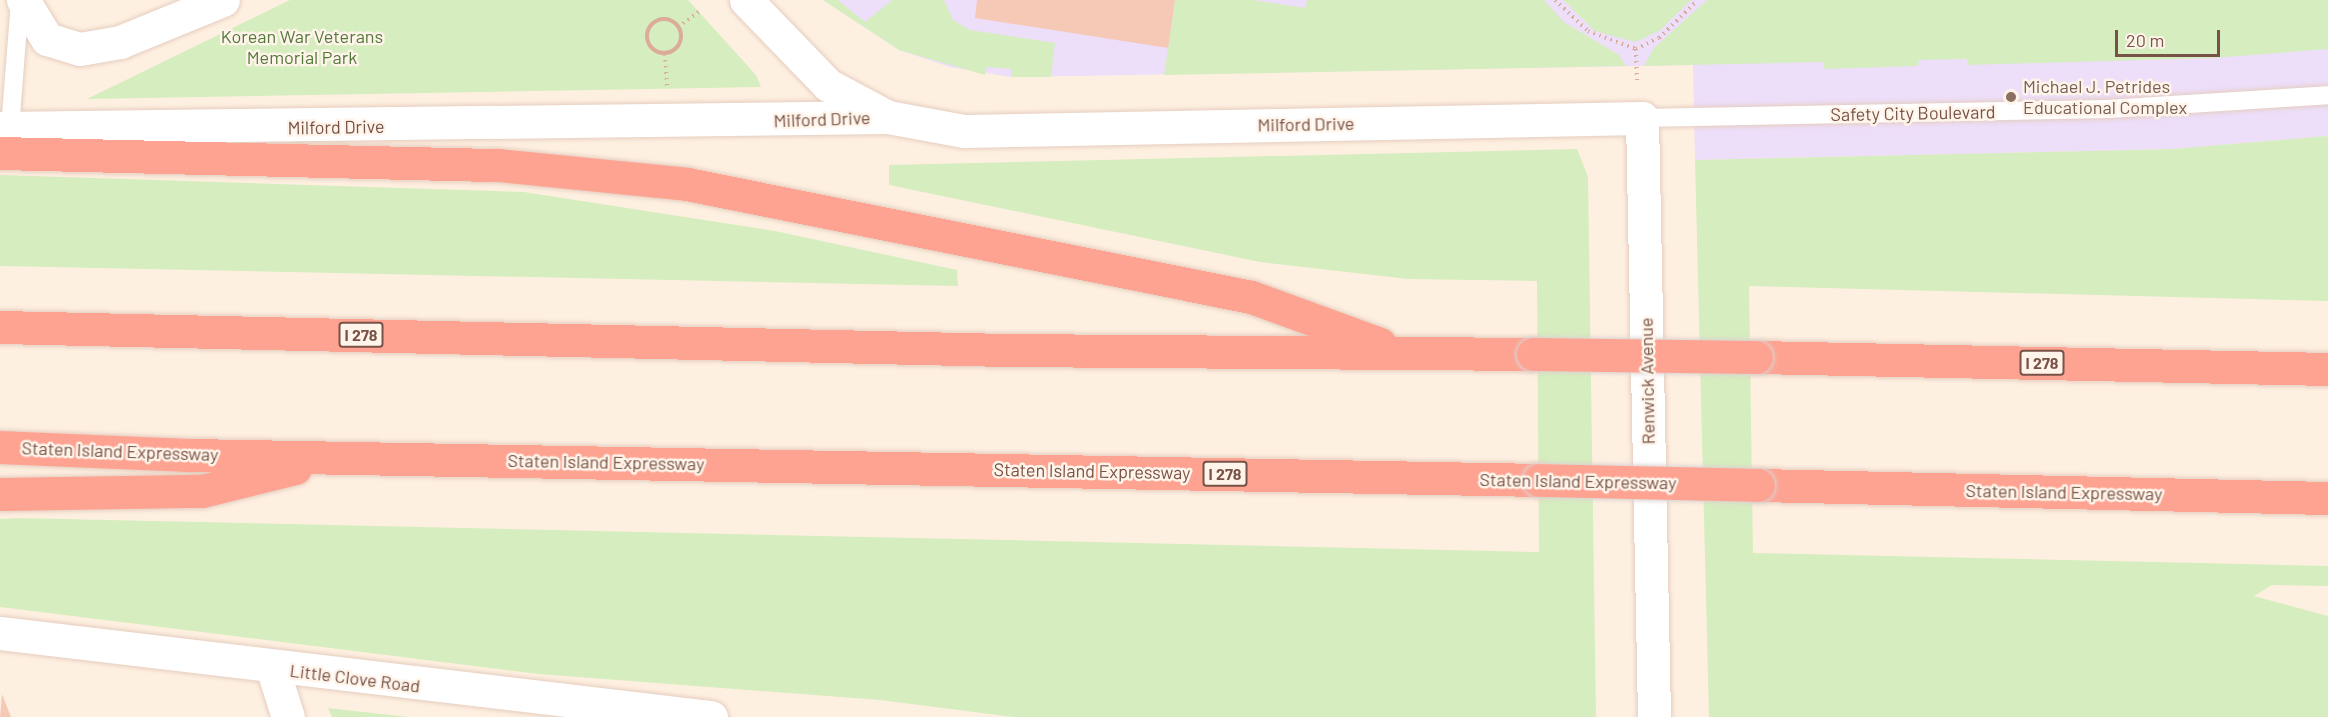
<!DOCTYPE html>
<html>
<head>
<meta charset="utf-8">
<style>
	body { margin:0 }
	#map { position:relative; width:2328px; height:717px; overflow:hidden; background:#fef0e1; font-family:Barlow,sans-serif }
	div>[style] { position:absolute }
	.education>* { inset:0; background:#eddefa }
	.green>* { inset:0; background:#d6edbf }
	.building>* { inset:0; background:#f6c9b6 }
	.path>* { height:4px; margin-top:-2px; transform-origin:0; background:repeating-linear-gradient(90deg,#dbac99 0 1.5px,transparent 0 6px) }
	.path>.ring { margin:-2px; padding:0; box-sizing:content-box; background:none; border:4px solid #dbac99; border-radius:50% }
	.roads { filter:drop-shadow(0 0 2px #e5cdbf) drop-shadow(0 0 2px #e5cdbf) }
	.lane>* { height:18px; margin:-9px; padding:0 9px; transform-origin:9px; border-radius:9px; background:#fff }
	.street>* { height:33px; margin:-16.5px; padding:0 16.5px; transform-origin:16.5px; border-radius:16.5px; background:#fff }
	.secondary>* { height:33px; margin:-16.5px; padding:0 16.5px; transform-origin:16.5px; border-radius:16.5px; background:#fff }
	.highway>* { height:33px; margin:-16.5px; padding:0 16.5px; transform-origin:16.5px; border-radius:16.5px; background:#fea392 }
	.bridges { filter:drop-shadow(0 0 2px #dcd2cf) drop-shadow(0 0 2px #dcd2cf) }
	.highway-bridge>* { height:33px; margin:-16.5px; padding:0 16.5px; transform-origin:16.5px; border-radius:16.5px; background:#fea392 }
	.dots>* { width:16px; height:16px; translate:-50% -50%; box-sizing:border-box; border:3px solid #fff4ea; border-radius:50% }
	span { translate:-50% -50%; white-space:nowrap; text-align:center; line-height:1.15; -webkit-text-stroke:5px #fff4ea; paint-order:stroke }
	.shield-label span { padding:2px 4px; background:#fff4ea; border:2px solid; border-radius:4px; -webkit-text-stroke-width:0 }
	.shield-label { font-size:16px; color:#785246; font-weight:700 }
	.park-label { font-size:18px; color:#53793a }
	.education-label { font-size:18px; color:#785e54 }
	.left { translate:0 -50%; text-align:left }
	.street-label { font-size:18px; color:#785246 }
	.scale { position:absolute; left:2115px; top:30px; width:105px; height:27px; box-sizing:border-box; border:3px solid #785246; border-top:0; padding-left:8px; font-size:18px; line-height:21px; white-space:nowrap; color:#785246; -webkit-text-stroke:4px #fff4ea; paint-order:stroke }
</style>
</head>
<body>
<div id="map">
	<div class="education">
		<div style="clip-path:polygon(823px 0,2328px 0,2328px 136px,2173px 149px,1695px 160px,1693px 65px,1011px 77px,950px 67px,899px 50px)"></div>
	</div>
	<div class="green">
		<div style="clip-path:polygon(290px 0,688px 0,756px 75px,761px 87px,87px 99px)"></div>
		<div style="clip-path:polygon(823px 0,838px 0,865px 22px,892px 0,944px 0,953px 20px,970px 30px,1055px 43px,1051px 77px,1011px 77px,1011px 69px,986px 67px,985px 75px,899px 50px)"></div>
		<div style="clip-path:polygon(1175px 0,1253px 0,1305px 8px,1307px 0,1544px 0,1564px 22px,1619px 55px,1626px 66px,1164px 75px)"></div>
		<div style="clip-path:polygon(1563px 0,1691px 0,1659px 31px,1635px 42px,1595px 31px)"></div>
		<div style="clip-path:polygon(1707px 0,2328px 0,2328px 49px,2213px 58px,1968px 65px,1967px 59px,1919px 60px,1918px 66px,1824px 69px,1823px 62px,1644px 66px,1654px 48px)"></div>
		<div style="clip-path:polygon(2328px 136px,2328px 301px,1749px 286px,1753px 553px,2328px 566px,2328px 586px,2272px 585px,2254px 596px,2328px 616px,2328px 717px,1709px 717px,1695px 160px,2173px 149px)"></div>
		<div style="clip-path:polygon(1577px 149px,1588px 177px,1596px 717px,1013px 717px,880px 700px,539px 674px,0 607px,0 519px,17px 518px,1539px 552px,1537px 281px,1408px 279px,1260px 262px,889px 185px,889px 165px)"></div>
		<div style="clip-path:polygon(0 175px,524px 192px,775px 231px,957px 270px,958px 286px,0 266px)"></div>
		<div style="clip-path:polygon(328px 708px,409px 717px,332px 717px)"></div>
	</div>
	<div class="building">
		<div style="clip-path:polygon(977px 0,1175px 0,1168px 48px,975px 18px)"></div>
		<div style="clip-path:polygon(2px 694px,11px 717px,0 717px)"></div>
	</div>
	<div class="path">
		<div style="left:1555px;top:0;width:45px;rotate:43.2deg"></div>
		<div style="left:1588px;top:31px;width:51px;rotate:20.6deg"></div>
		<div style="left:1636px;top:49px;width:25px;rotate:-26deg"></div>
		<div style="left:1659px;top:38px;width:54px;rotate:-44.3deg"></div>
		<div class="ring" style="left:647px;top:19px;width:30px;height:30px"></div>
		<div style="left:678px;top:27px;width:29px;rotate:-36deg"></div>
		<div style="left:1636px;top:49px;width:31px;rotate:88deg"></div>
		<div style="left:665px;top:54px;width:32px;rotate:86deg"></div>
	</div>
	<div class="roads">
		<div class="lane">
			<div style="left:1642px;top:118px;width:466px;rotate:-1.1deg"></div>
			<div style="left:2108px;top:109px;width:220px;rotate:-3.6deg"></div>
			<div style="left:10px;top:128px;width:128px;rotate:-85.5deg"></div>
		</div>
		<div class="street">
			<div style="left:23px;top:0;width:46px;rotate:58.4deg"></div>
			<div style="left:47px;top:39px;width:34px;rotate:17deg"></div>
			<div style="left:80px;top:49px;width:41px;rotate:-9.9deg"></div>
			<div style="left:120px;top:42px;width:111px;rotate:-22.2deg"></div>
			<div style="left:746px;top:0;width:118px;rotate:46deg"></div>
			<div style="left:828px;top:85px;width:68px;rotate:28.1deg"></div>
			<div style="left:272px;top:667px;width:52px;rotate:72.3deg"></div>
		</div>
		<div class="secondary">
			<div style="left:0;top:128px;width:888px;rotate:-0.71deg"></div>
			<div style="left:888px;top:117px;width:77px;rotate:10.4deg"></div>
			<div style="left:964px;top:131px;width:678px;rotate:-1.1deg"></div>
			<div style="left:1642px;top:118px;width:599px;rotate:88.85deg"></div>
			<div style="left:0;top:633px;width:716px;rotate:6.74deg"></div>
		</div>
		<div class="highway">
			<div style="left:0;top:153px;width:498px;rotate:1.4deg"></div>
			<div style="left:498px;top:165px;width:190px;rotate:5.7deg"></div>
			<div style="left:687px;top:184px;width:575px;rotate:11.33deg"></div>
			<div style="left:1251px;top:297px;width:137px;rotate:20deg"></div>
			<div style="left:0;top:327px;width:1006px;rotate:1.31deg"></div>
			<div style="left:1006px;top:350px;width:527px;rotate:0.43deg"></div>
			<div style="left:1756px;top:357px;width:572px;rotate:1.2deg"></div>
			<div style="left:0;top:447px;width:190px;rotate:2.4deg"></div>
			<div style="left:190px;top:455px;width:1349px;rotate:1.06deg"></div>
			<div style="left:1758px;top:485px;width:570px;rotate:1.31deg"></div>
			<div style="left:0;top:494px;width:202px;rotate:-0.9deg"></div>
			<div style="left:202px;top:491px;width:96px;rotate:-13.9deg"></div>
		</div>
	</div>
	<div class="bridges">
		<div class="highway-bridge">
			<div style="left:1533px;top:354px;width:223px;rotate:0.8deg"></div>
			<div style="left:1539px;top:480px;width:219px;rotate:1.3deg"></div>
		</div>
	</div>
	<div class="dots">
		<div style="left:2011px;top:97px;background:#8d6e63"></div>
	</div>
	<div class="shield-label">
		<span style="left:361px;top:335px">I 278</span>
		<span style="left:2042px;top:363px">I 278</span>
		<span style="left:1225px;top:474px">I 278</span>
	</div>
	<div class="park-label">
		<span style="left:302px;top:47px">Korean War Veterans<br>Memorial Park</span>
	</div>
	<div class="education-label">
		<span class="left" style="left:2023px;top:97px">Michael J. Petrides<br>Educational Complex</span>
	</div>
	<div class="street-label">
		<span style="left:1913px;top:113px;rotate:-1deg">Safety City Boulevard</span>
		<span style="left:822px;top:119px;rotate:-2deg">Milford Drive</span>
		<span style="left:1306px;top:124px;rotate:-1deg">Milford Drive</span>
		<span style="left:336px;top:127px;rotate:-1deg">Milford Drive</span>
		<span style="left:1647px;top:381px;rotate:-91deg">Renwick Avenue</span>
		<span style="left:120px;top:451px;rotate:2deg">Staten Island Expressway</span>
		<span style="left:606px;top:462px;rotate:1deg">Staten Island Expressway</span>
		<span style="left:1092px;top:471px;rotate:1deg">Staten Island Expressway</span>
		<span style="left:1578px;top:481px;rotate:1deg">Staten Island Expressway</span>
		<span style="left:2064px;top:492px;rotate:1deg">Staten Island Expressway</span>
		<span style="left:355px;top:678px;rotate:7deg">Little Clove Road</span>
	</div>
	<div class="scale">20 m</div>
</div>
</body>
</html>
